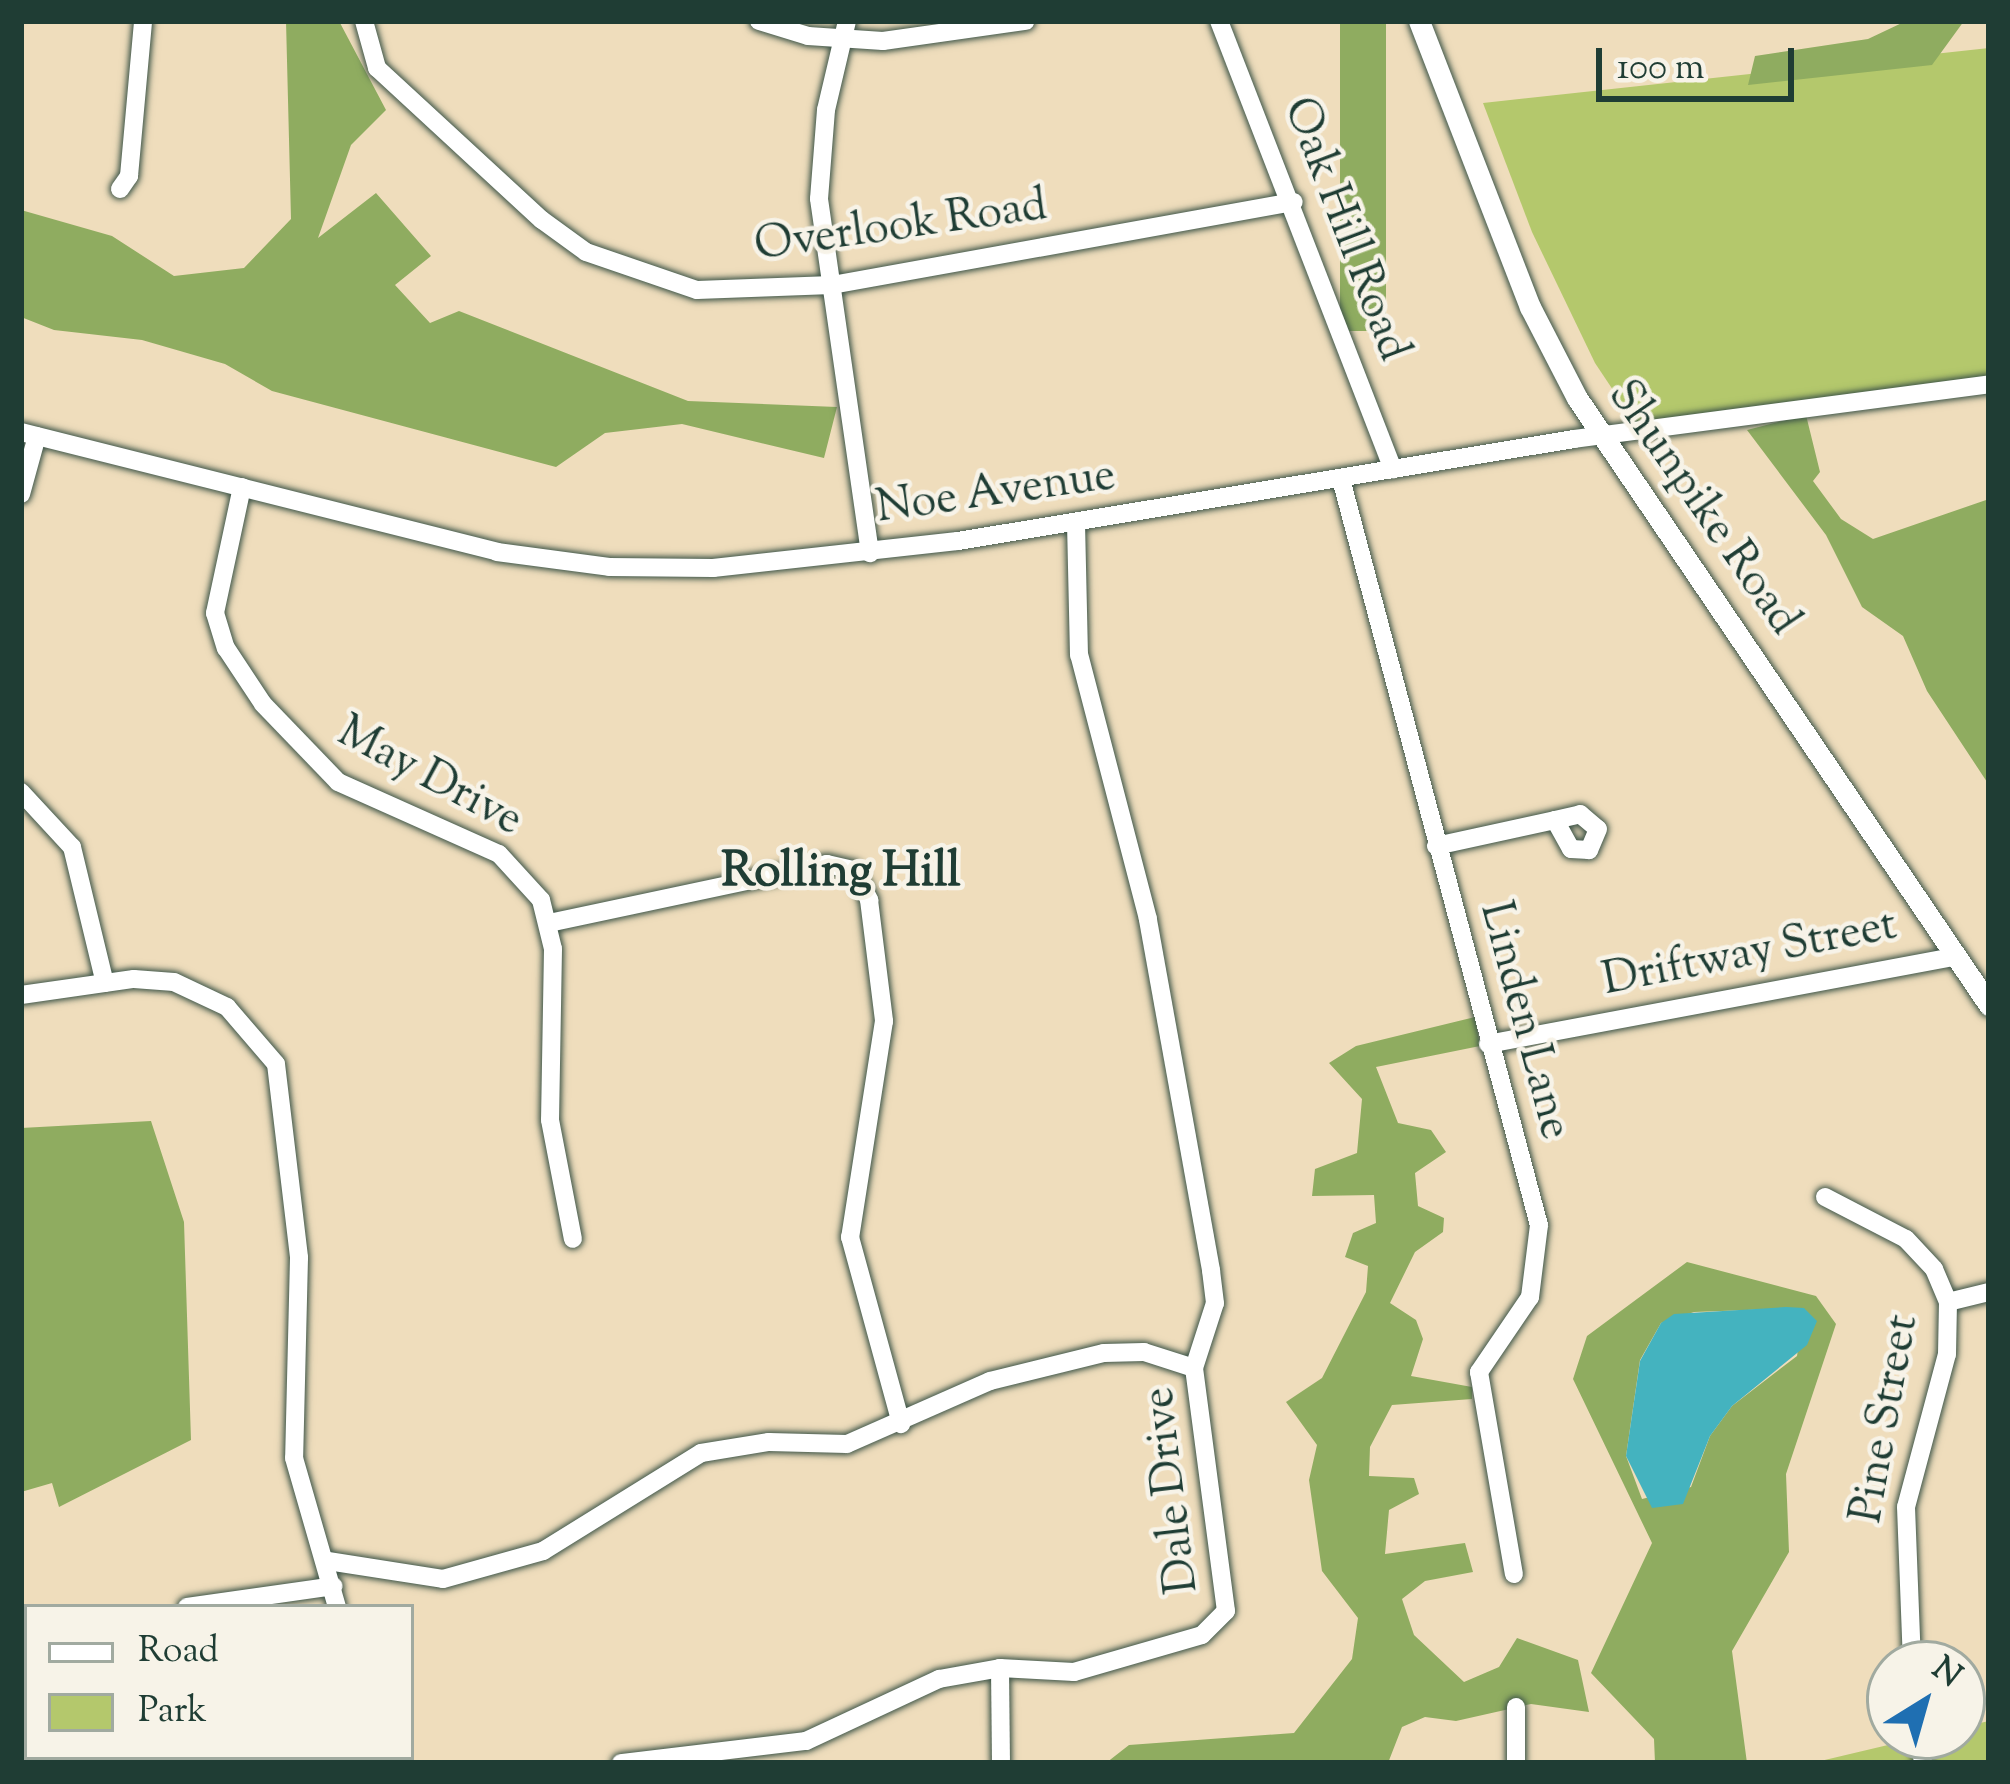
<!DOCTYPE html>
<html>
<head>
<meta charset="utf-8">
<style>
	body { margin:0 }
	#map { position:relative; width:2010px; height:1784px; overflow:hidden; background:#efddbc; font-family:"Sorts Mill Goudy",serif }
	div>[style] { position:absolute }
	.green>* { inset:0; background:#b4c86c }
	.forest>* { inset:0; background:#8fac60; transform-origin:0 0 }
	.water>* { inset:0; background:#44b3bf }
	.roads { filter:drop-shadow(0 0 3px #3e5548) drop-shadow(0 0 3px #3e5548) }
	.minor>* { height:18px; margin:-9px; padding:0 9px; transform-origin:9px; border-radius:9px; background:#fff }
	.major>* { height:21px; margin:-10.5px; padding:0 10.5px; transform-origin:10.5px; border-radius:10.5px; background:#fff }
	span { translate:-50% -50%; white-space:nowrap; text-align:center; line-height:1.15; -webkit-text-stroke:9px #f7f3e8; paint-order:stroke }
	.street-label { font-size:45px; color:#1f3d34 }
	.neighbourhood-label { font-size:48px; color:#1f3d34; font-weight:700 }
	.frame { position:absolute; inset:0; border:24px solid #1f3d34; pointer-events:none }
	.legend { position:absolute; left:24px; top:1604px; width:390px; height:156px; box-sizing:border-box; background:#f7f3e8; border:3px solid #a1aaa0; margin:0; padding:15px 21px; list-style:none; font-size:36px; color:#1f3d34 }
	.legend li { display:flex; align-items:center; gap:24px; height:60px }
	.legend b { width:60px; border:3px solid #a1aaa0 }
	.north { position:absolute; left:1866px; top:1640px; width:120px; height:120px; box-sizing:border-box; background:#f7f3e8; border:3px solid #a1aaa0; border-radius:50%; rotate:37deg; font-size:33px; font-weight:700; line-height:48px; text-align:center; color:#1f3d34 }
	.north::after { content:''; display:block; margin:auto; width:42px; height:54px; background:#1f6fb2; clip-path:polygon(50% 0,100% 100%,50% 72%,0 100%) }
	.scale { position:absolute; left:1596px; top:48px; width:198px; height:54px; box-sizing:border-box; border:6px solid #1f3d34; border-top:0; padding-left:15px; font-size:36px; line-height:42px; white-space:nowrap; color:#1f3d34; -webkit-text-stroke:9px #f7f3e8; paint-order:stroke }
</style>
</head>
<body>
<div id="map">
	<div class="green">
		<div style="clip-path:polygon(1989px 48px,1989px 383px,1639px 429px,1595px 363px,1532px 232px,1483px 103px)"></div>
		<div style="clip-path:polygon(1989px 1721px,1989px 1763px,1812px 1763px,1926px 1736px,1962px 1736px,1962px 1727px)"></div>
	</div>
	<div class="forest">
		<div style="clip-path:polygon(286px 21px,339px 21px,386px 110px,351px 145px,318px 238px,376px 193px,431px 256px,395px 285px,430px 323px,459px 311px,688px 401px,837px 407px,824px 458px,682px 424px,605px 433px,556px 467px,272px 391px,225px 364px,142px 340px,54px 330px,21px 317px,21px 210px,112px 236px,174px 276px,244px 268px,291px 219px)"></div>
		<div style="left:1340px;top:21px;width:46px;height:310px"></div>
		<div style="clip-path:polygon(1906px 21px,1964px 21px,1932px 65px,1748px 85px,1755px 56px,1868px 39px)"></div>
		<div style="clip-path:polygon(1806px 415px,1820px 472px,1813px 481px,1841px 519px,1873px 539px,1989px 499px,1989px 785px,1927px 691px,1903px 636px,1862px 607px,1826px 535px,1747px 430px)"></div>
		<div style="clip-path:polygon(1475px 1017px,1480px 1046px,1376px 1067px,1398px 1123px,1431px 1130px,1446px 1152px,1415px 1173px,1418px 1206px,1444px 1218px,1443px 1232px,1415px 1252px,1390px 1303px,1416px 1320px,1423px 1339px,1411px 1376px,1472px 1387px,1472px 1399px,1392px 1405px,1370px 1447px,1369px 1476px,1414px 1478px,1419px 1494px,1389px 1510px,1385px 1554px,1465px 1543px,1473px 1572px,1425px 1581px,1402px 1599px,1414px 1635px,1464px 1682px,1499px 1667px,1517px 1638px,1578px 1660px,1589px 1712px,1531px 1704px,1456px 1721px,1425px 1717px,1402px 1727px,1388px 1763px,1106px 1763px,1129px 1745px,1294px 1733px,1352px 1659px,1358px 1618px,1322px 1571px,1309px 1480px,1317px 1445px,1286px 1402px,1322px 1378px,1366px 1292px,1368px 1266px,1345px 1257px,1353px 1233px,1376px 1223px,1374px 1195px,1312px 1196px,1315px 1169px,1357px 1153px,1362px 1099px,1329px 1063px,1356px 1046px)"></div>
		<div style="clip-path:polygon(151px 1121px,184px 1222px,191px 1440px,59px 1507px,52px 1483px,21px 1492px,21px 1128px)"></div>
		<div style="clip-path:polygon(evenodd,1687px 1262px,1816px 1296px,1836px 1324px,1786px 1474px,1789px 1552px,1732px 1651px,1747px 1763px,1655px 1763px,1654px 1739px,1591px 1673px,1652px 1543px,1573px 1379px,1587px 1336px,1687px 1262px,1804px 1308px,1797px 1356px,1732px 1406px,1710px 1436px,1691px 1487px,1642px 1499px,1626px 1456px,1640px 1360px,1661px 1323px,1694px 1312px,1804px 1308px)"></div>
	</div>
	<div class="water">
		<div style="clip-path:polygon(1786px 1307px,1804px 1308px,1817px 1321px,1807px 1345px,1732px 1406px,1710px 1436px,1683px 1504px,1652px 1508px,1626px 1456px,1640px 1361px,1661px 1323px,1674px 1314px)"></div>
	</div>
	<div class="roads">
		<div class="minor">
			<div style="left:364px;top:21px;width:49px;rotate:74.5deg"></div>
			<div style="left:377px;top:68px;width:224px;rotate:42.7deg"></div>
			<div style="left:542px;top:220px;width:54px;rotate:36deg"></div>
			<div style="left:586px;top:252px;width:117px;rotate:18.9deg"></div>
			<div style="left:697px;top:290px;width:135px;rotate:-2.1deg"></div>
			<div style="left:832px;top:285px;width:469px;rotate:-10.2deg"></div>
			<div style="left:759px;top:21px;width:51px;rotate:17deg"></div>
			<div style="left:808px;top:36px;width:75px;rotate:3.8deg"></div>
			<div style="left:883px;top:41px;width:144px;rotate:-8deg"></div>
			<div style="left:847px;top:21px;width:91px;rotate:103.3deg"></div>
			<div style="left:826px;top:110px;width:89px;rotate:94.5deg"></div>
			<div style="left:819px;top:199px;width:358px;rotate:81.8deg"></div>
			<div style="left:1219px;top:21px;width:481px;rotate:68.8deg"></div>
			<div style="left:120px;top:189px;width:16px;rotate:-55deg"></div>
			<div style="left:129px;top:176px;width:156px;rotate:-84.8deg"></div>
			<div style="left:21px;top:432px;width:491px;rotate:14.1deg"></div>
			<div style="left:497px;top:552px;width:113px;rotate:7.6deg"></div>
			<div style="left:609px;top:567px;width:104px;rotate:0.6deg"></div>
			<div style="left:713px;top:568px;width:246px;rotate:-6.3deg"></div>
			<div style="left:958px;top:541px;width:624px;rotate:-9.4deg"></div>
			<div style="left:1574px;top:439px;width:419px;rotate:-7.5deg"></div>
			<div style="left:1341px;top:479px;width:772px;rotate:75.14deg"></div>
			<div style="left:1539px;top:1225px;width:73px;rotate:97.1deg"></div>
			<div style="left:1530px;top:1297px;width:91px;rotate:124.2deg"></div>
			<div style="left:1479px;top:1372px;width:205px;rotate:80.2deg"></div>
			<div style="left:242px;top:487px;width:129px;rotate:102.1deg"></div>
			<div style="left:215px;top:613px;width:37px;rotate:73deg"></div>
			<div style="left:226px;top:648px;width:67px;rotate:56.5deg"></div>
			<div style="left:263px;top:704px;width:108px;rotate:46.1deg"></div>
			<div style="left:338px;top:782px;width:176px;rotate:24.1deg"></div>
			<div style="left:499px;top:854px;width:62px;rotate:47.6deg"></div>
			<div style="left:541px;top:900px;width:50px;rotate:76.2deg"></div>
			<div style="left:553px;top:949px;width:171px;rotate:91deg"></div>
			<div style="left:550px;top:1120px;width:121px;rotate:79.1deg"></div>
			<div style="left:21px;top:494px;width:60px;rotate:-74.6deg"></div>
			<div style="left:21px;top:792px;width:75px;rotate:47.2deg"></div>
			<div style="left:72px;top:847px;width:140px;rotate:76.4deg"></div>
			<div style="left:1580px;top:814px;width:23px;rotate:40deg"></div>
			<div style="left:1598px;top:829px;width:23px;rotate:113deg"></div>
			<div style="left:1589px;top:850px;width:18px;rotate:-177deg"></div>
			<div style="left:1571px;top:849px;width:33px;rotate:-119deg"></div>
			<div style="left:1555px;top:820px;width:26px;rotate:-13deg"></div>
			<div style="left:1436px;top:846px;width:122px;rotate:-12.3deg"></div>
			<div style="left:549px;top:923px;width:284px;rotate:-12deg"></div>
			<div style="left:827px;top:864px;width:28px;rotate:13deg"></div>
			<div style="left:854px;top:870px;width:34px;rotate:63deg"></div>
			<div style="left:869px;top:900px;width:122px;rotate:82.9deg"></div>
			<div style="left:884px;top:1021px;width:219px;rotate:98.9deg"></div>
			<div style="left:850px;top:1237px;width:194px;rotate:74.7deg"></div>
			<div style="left:21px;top:995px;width:114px;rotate:-8.1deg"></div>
			<div style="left:134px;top:979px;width:40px;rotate:4.3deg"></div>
			<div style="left:174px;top:982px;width:59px;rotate:25.3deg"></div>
			<div style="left:227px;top:1007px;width:75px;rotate:49.3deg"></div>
			<div style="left:276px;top:1064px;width:195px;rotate:83.2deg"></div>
			<div style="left:299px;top:1258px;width:200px;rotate:91.4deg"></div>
			<div style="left:294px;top:1458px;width:155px;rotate:73.9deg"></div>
			<div style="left:1488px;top:1044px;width:477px;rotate:-10.6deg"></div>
			<div style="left:1825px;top:1197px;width:91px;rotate:27.4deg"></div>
			<div style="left:1906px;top:1239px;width:41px;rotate:47deg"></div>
			<div style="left:1934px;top:1269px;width:36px;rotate:67deg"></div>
			<div style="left:1948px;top:1302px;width:52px;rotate:91.1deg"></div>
			<div style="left:1947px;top:1354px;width:158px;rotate:105deg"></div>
			<div style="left:1906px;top:1507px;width:157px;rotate:87.8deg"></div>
			<div style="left:1948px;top:1302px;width:42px;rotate:-13.7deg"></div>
			<div style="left:328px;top:1561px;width:116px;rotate:8.9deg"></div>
			<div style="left:443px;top:1579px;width:104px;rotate:-15.6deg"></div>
			<div style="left:543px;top:1551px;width:186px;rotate:-31.8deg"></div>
			<div style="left:701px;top:1453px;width:69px;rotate:-9.2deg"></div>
			<div style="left:769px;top:1442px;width:78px;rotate:1.5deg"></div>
			<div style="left:847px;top:1444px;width:156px;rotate:-23.8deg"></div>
			<div style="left:990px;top:1381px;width:117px;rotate:-13.8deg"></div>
			<div style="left:1104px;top:1353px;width:40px;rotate:-1.4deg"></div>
			<div style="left:1144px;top:1352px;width:52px;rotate:17.7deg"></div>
			<div style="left:187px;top:1607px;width:148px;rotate:-8.1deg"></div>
			<div style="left:21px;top:1635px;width:6px;rotate:-18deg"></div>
			<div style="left:1000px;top:1668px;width:95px;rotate:89.4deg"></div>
			<div style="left:1516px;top:1707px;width:56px;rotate:90deg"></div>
			<div style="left:1920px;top:1736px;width:27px;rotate:84deg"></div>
			<div style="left:327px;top:1763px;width:6px;rotate:-81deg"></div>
			<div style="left:621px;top:1763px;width:186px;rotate:-6.8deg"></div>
			<div style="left:806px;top:1741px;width:147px;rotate:-25deg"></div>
			<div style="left:939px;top:1679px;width:62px;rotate:-10.2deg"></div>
			<div style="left:1000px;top:1668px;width:74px;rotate:3.1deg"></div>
			<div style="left:1074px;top:1672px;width:133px;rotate:-16.1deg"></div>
			<div style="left:1202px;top:1635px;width:34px;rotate:-45deg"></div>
			<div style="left:1226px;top:1611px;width:245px;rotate:-97.5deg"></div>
			<div style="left:1194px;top:1368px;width:68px;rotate:-72.1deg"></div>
			<div style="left:1215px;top:1303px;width:33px;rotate:-97deg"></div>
			<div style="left:1211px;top:1270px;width:357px;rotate:-100.2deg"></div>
			<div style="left:1148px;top:919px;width:273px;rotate:-104.6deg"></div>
			<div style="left:1079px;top:655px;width:132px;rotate:-91.3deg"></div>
		</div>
		<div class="major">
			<div style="left:1419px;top:21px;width:307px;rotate:68.8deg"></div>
			<div style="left:1530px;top:307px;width:102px;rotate:62.7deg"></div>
			<div style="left:1577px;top:398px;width:734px;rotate:55.83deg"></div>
		</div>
	</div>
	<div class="street-label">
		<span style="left:901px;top:228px;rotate:-8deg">Overlook Road</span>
		<span style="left:1344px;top:230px;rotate:69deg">Oak Hill Road</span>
		<span style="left:996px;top:494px;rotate:-8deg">Noe Avenue</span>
		<span style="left:1702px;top:509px;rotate:55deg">Shunpike Road</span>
		<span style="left:429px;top:778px;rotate:28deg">May Drive</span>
		<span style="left:1750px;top:955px;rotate:-11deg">Driftway Street</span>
		<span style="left:1523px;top:1021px;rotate:75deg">Linden Lane</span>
		<span style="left:1887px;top:1419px;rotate:-80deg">Pine Street</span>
		<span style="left:1173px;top:1490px;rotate:-97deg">Dale Drive</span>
	</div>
	<div class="neighbourhood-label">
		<span style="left:841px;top:874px">Rolling Hill</span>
	</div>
	<div class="frame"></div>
	<ul class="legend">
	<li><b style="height:15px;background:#fff"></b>Road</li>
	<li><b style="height:33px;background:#b4c86c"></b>Park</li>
	</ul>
	<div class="north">N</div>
	<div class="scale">100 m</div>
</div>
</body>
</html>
